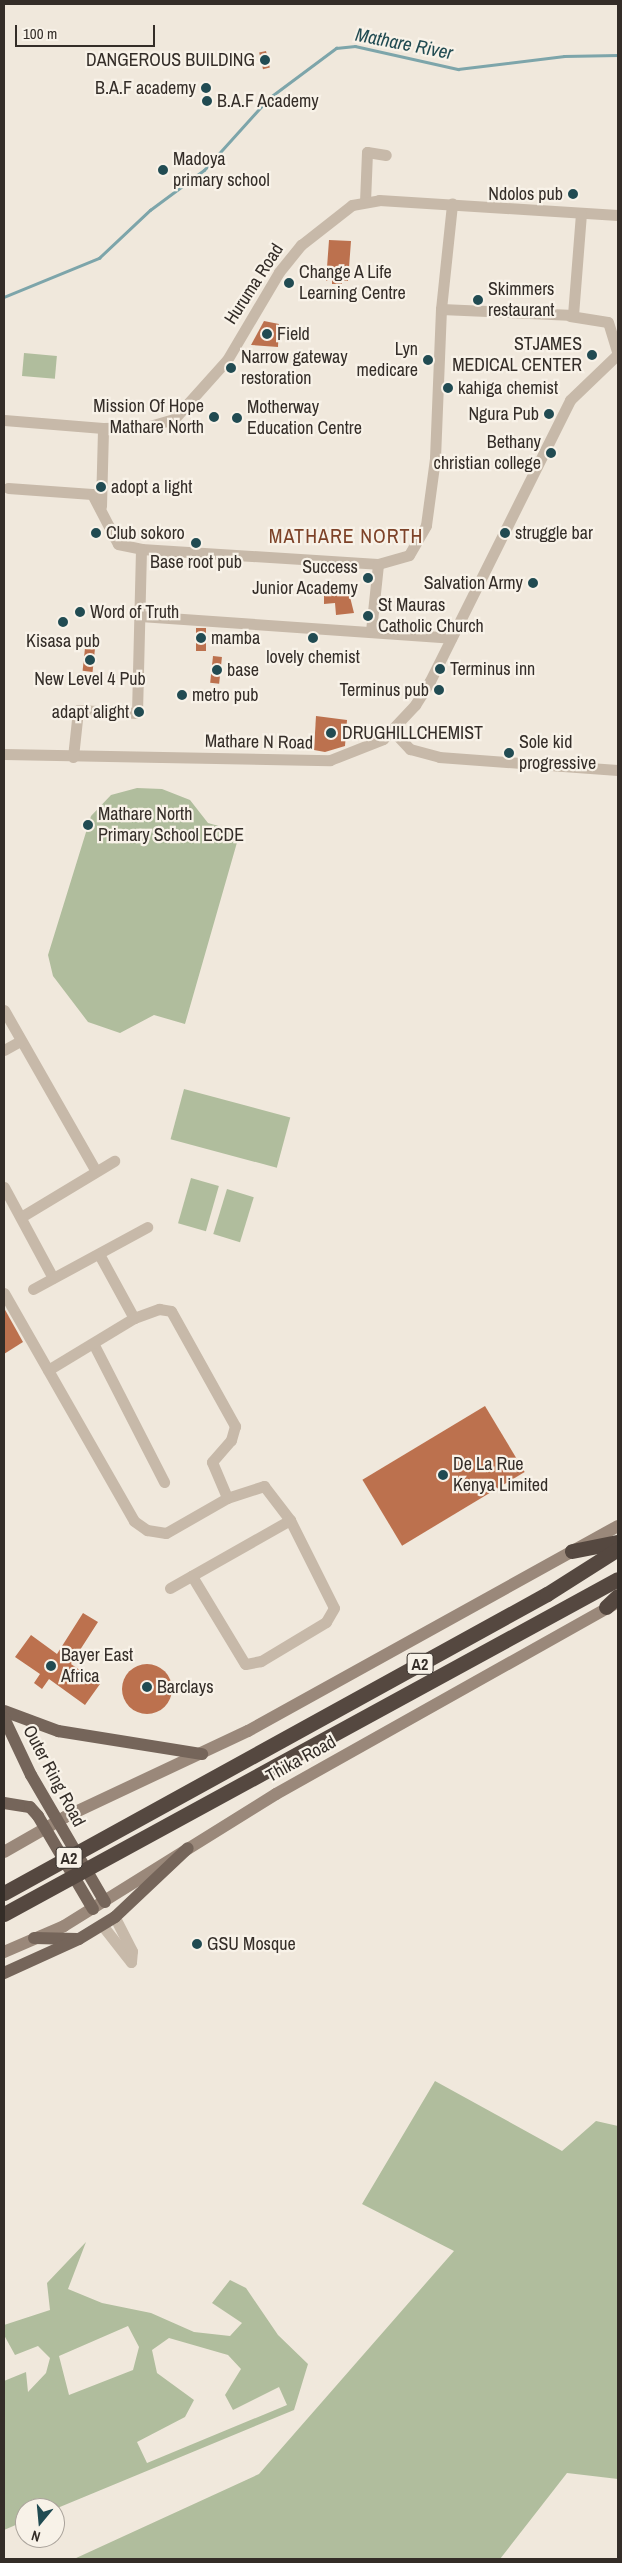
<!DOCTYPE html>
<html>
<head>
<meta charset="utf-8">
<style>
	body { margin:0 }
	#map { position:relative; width:622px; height:2563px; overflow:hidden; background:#f0e8dc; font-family:"Archivo Narrow",sans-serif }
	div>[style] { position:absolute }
	.green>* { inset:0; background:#b0bd9d; transform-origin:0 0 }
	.stream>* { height:2.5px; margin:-1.25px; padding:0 1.25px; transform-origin:1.25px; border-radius:1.25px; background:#7da5aa }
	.building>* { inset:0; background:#bc714e; transform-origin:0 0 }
	.round { border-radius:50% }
	.street>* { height:11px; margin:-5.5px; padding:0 5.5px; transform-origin:5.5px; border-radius:5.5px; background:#c7b9a9 }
	.secondary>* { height:12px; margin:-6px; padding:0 6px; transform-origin:6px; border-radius:6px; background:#9a887a }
	.primary>* { height:12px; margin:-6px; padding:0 6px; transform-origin:6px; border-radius:6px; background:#75655a }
	.highway>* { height:15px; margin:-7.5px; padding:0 7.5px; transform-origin:7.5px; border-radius:7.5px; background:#554840 }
	.dots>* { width:14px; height:14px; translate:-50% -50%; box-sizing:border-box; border:2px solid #f8f2e8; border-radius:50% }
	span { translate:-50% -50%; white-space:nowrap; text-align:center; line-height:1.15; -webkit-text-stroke:4.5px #f8f2e8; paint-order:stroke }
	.shield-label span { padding:1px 4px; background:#f8f2e8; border:1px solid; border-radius:4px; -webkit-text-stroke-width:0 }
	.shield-label { font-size:16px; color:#342d28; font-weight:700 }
	.poi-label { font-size:18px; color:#342d28 }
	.right { translate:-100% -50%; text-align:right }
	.left { translate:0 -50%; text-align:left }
	.street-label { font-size:18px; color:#342d28 }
	.water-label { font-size:19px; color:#214b52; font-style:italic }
	.quarter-label { font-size:20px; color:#7d4228; letter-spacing:1px }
	.frame { position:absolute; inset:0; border:5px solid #342d28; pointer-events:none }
	.north { position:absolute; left:15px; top:2498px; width:50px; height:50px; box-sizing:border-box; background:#f8f2e8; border:1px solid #aaa39b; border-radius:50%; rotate:197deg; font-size:14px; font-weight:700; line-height:20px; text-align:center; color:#342d28 }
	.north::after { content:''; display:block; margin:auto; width:18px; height:22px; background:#214b52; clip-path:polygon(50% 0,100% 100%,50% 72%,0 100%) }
	.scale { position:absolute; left:15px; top:25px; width:140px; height:22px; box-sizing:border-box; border:2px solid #342d28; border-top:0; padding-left:6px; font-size:15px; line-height:18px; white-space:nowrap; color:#342d28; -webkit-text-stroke:4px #f8f2e8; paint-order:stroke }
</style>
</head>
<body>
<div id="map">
	<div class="green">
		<div style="left:24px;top:353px;width:33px;height:23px;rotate:5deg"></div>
		<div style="clip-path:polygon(137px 788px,162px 789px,190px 800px,208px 823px,240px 832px,185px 1024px,154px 1015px,120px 1033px,88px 1022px,53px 976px,48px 955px,91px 816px,111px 795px)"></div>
		<div style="left:184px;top:1089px;width:110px;height:52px;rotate:15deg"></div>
		<div style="left:191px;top:1178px;width:29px;height:47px;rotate:16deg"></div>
		<div style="left:227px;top:1189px;width:28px;height:47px;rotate:17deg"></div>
		<div style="clip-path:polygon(435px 2081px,562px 2151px,596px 2121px,618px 2126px,618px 2479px,567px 2473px,500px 2559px,74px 2559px,259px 2474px,454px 2251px,362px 2204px)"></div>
		<div style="clip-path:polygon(evenodd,86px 2242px,68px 2289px,102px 2303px,151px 2313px,194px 2332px,230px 2336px,242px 2323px,212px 2303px,230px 2280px,246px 2288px,278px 2335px,308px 2364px,294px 2410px,55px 2509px,25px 2508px,25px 2521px,4px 2530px,4px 2381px,26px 2372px,28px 2392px,46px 2373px,50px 2358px,38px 2346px,15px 2355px,4px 2335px,4px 2325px,50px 2310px,47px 2283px,86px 2242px,128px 2326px,139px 2347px,133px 2370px,69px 2395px,59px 2356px,128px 2326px,86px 2242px,169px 2338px,228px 2355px,241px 2369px,225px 2395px,233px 2410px,279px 2387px,287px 2405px,147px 2463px,137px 2442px,185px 2417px,194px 2400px,157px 2373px,152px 2350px,169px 2338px)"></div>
	</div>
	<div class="stream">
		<div style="left:4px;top:297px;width:103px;rotate:-22.3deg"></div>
		<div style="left:99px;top:258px;width:70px;rotate:-43.3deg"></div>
		<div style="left:150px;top:210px;width:67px;rotate:-36.5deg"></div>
		<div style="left:204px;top:170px;width:97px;rotate:-47.9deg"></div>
		<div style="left:269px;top:98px;width:84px;rotate:-36.7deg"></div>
		<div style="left:336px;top:48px;width:19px;rotate:-6deg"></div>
		<div style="left:355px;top:46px;width:106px;rotate:12.6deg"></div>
		<div style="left:458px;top:69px;width:107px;rotate:-7deg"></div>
		<div style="left:564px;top:56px;width:54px;rotate:-1.1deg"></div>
	</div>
	<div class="building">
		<div style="left:266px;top:51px;width:17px;height:7px;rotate:77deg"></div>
		<div style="clip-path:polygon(329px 240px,351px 241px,348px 281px,342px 280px,342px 284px,332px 284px,332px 278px,326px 281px)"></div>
		<div style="clip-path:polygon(264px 321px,279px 324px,278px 347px,251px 345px)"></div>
		<div style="clip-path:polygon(348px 589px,354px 613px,336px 615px,335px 603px,324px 604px,324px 590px)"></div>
		<div style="left:196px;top:628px;width:10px;height:23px"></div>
		<div style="left:85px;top:648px;width:10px;height:23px;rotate:6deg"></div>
		<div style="left:213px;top:656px;width:9px;height:27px;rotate:6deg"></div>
		<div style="clip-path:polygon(316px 716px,347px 720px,345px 746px,325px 752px,314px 750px)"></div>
		<div style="clip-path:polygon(4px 1308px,23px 1342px,4px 1354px)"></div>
		<div style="left:485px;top:1406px;width:77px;height:143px;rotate:59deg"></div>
		<div style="clip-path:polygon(83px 1613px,98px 1622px,71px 1664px,100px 1684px,85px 1705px,49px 1679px,42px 1689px,34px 1683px,40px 1674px,15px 1657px,31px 1635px,57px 1654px)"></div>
		<div class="round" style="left:122px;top:1664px;width:50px;height:50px"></div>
	</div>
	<div class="street">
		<div style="left:365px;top:202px;width:50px;rotate:-87.7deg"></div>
		<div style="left:367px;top:152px;width:19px;rotate:9deg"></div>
		<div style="left:441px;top:309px;width:106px;rotate:-84deg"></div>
		<div style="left:570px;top:316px;width:38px;rotate:9deg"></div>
		<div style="left:608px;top:322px;width:34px;rotate:73deg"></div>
		<div style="left:4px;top:420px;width:99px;rotate:4.6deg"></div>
		<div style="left:103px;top:428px;width:43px;rotate:-1.3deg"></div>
		<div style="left:146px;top:427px;width:29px;rotate:-16deg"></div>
		<div style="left:174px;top:419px;width:79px;rotate:-48.1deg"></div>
		<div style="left:227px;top:360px;width:102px;rotate:-59.4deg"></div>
		<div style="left:279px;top:272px;width:35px;rotate:-51deg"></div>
		<div style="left:301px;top:245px;width:65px;rotate:-38.1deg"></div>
		<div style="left:352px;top:205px;width:27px;rotate:-10deg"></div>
		<div style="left:379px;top:200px;width:239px;rotate:3.6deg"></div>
		<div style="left:8px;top:488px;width:84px;rotate:4.1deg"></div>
		<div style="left:92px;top:494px;width:56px;rotate:62.5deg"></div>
		<div style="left:118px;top:544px;width:24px;rotate:12deg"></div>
		<div style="left:141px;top:549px;width:237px;rotate:3.6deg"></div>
		<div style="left:101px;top:506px;width:78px;rotate:-88.5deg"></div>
		<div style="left:140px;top:616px;width:312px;rotate:4deg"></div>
		<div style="left:371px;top:631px;width:67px;rotate:-84deg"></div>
		<div style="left:378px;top:564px;width:32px;rotate:-16deg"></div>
		<div style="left:409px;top:555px;width:34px;rotate:-60deg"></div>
		<div style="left:426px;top:525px;width:68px;rotate:-82.3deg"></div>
		<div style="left:435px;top:458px;width:149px;rotate:-87.7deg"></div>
		<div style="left:441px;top:309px;width:132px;rotate:2.6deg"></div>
		<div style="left:573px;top:315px;width:102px;rotate:-85.5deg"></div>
		<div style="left:393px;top:731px;width:25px;rotate:47deg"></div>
		<div style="left:410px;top:749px;width:30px;rotate:15deg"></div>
		<div style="left:439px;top:757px;width:179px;rotate:4.2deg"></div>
		<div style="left:4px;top:754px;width:326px;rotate:1.1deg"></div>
		<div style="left:330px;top:760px;width:57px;rotate:-21.6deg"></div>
		<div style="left:383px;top:739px;width:47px;rotate:-46.7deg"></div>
		<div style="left:415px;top:705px;width:28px;rotate:-58deg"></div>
		<div style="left:430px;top:681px;width:314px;rotate:-63.5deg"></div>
		<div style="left:570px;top:400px;width:66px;rotate:-43.8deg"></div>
		<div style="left:73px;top:757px;width:47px;rotate:-83.9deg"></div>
		<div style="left:78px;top:710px;width:59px;rotate:2.9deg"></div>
		<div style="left:137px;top:713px;width:164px;rotate:-88.6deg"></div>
		<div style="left:4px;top:1010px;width:185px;rotate:60.3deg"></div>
		<div style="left:4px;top:1050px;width:18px;rotate:-29deg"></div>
		<div style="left:4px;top:1187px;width:103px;rotate:61.7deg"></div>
		<div style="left:21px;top:1217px;width:109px;rotate:-31.1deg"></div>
		<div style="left:100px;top:1256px;width:71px;rotate:61.3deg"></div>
		<div style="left:33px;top:1289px;width:130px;rotate:-28.5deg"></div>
		<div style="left:4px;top:1293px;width:262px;rotate:60.3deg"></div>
		<div style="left:134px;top:1521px;width:16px;rotate:35deg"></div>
		<div style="left:147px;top:1530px;width:19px;rotate:9deg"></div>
		<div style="left:166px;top:1533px;width:70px;rotate:-29.8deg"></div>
		<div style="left:227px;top:1498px;width:39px;rotate:-18deg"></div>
		<div style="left:264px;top:1486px;width:43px;rotate:52.6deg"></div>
		<div style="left:290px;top:1520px;width:98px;rotate:63.4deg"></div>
		<div style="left:334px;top:1608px;width:16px;rotate:120deg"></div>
		<div style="left:326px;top:1622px;width:76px;rotate:149deg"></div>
		<div style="left:261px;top:1661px;width:16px;rotate:169deg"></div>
		<div style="left:245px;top:1664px;width:103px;rotate:-121.1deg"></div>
		<div style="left:94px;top:1345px;width:154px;rotate:62.9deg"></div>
		<div style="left:48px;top:1370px;width:100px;rotate:-31.2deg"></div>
		<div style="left:134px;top:1318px;width:27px;rotate:-20deg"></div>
		<div style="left:159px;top:1309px;width:12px;rotate:9deg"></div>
		<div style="left:171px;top:1311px;width:132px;rotate:60.9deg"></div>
		<div style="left:235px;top:1426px;width:15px;rotate:106deg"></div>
		<div style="left:231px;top:1440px;width:29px;rotate:131deg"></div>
		<div style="left:212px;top:1462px;width:39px;rotate:67deg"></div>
		<div style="left:170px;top:1588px;width:138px;rotate:-29.5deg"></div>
		<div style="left:102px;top:1925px;width:47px;rotate:51.9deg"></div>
		<div style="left:131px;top:1962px;width:11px;rotate:-85deg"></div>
		<div style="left:132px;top:1951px;width:38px;rotate:-117deg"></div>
	</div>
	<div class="secondary">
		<div style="left:4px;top:1852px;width:70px;rotate:-29.8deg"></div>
		<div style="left:65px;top:1817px;width:202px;rotate:-25.2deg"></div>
		<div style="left:248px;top:1731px;width:423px;rotate:-29deg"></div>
		<div style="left:4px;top:1952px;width:65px;rotate:-23.4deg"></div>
		<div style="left:64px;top:1926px;width:250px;rotate:-31.9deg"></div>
		<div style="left:276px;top:1794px;width:388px;rotate:-29.3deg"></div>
	</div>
	<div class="primary">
		<div style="left:4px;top:1711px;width:58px;rotate:20.3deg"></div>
		<div style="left:58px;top:1731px;width:146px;rotate:9.1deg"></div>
		<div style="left:4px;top:1718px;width:63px;rotate:64.7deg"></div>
		<div style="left:31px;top:1775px;width:147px;rotate:59.8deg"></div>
		<div style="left:4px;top:1803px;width:26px;rotate:9deg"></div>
		<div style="left:30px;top:1807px;width:12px;rotate:48deg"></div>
		<div style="left:38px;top:1816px;width:108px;rotate:59.4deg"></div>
		<div style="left:34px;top:1938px;width:43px;rotate:1.3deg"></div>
		<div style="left:4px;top:1973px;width:82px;rotate:-24.4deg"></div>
		<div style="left:79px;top:1939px;width:42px;rotate:-31.4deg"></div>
		<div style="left:115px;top:1917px;width:100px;rotate:-43.4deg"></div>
	</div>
	<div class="highway">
		<div style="left:572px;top:1551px;width:47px;rotate:-11.1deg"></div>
		<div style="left:606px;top:1607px;width:16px;rotate:-43deg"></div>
		<div style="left:4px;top:1893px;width:620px;rotate:-28.84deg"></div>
		<div style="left:547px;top:1594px;width:84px;rotate:-32.4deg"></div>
		<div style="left:4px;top:1914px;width:699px;rotate:-28.62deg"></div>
	</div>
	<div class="dots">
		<div style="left:265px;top:60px;background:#214b52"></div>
		<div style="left:206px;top:88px;background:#214b52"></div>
		<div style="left:207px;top:101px;background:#214b52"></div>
		<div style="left:163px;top:170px;background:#214b52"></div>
		<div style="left:573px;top:194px;background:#214b52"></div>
		<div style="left:289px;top:283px;background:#214b52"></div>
		<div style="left:478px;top:300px;background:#214b52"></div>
		<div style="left:267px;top:334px;background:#214b52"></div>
		<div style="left:592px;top:355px;background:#214b52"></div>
		<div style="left:428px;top:360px;background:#214b52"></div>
		<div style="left:231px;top:368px;background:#214b52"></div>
		<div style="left:448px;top:388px;background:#214b52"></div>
		<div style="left:549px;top:414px;background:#214b52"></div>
		<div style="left:214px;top:417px;background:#214b52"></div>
		<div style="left:237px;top:418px;background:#214b52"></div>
		<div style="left:551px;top:453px;background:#214b52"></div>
		<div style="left:101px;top:487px;background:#214b52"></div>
		<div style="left:96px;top:533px;background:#214b52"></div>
		<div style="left:505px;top:533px;background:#214b52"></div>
		<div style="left:196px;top:543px;background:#214b52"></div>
		<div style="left:368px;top:578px;background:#214b52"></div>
		<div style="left:533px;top:583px;background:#214b52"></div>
		<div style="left:80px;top:612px;background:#214b52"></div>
		<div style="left:368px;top:616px;background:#214b52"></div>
		<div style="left:63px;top:622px;background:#214b52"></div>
		<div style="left:201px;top:638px;background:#214b52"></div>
		<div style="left:313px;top:638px;background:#214b52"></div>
		<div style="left:90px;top:660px;background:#214b52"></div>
		<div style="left:440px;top:669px;background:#214b52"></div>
		<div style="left:217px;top:670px;background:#214b52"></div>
		<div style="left:439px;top:690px;background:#214b52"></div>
		<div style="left:182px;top:695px;background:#214b52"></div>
		<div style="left:139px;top:712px;background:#214b52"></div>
		<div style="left:331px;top:733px;background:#214b52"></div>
		<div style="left:509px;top:753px;background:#214b52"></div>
		<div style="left:88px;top:825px;background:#214b52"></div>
		<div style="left:443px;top:1475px;background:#214b52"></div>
		<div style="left:51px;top:1666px;background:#214b52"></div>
		<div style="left:147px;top:1687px;background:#214b52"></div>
		<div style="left:197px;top:1944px;background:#214b52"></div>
	</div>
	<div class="shield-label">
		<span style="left:420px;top:1664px">A2</span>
		<span style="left:69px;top:1858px">A2</span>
	</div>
	<div class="poi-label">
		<span class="right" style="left:255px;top:60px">DANGEROUS BUILDING</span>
		<span class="right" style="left:196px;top:88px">B.A.F academy</span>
		<span class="left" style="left:217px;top:101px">B.A.F Academy</span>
		<span class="left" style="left:173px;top:170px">Madoya<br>primary school</span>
		<span class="right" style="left:563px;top:194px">Ndolos pub</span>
		<span class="left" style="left:299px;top:283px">Change A Life<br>Learning Centre</span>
		<span class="left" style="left:488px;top:300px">Skimmers<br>restaurant</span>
		<span class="left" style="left:277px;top:334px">Field</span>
		<span class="right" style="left:582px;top:355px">STJAMES<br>MEDICAL CENTER</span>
		<span class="right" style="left:418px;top:360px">Lyn<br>medicare</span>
		<span class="left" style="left:241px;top:368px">Narrow gateway<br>restoration</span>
		<span class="left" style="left:458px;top:388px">kahiga chemist</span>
		<span class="right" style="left:204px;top:417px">Mission Of Hope<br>Mathare North</span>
		<span class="left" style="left:247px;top:418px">Motherway<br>Education Centre</span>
		<span class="right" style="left:539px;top:414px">Ngura Pub</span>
		<span class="right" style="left:541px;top:453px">Bethany<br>christian college</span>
		<span class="left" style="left:111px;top:487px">adopt a light</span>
		<span class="left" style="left:106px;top:533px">Club sokoro</span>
		<span class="left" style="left:515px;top:533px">struggle bar</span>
		<span style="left:196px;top:562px">Base root pub</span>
		<span class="right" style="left:358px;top:578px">Success<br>Junior Academy</span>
		<span class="right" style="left:523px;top:583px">Salvation Army</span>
		<span class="left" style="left:378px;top:616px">St Mauras<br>Catholic Church</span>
		<span class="left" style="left:90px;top:612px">Word of Truth</span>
		<span class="left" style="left:211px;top:638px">mamba</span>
		<span style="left:63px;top:641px">Kisasa pub</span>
		<span style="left:313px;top:657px">lovely chemist</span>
		<span class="left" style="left:450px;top:669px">Terminus inn</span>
		<span class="left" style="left:227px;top:670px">base</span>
		<span style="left:90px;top:679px">New Level 4 Pub</span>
		<span class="right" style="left:429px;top:690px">Terminus pub</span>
		<span class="left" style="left:192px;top:695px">metro pub</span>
		<span class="right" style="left:129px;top:712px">adapt alight</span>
		<span class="left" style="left:342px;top:733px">DRUGHILLCHEMIST</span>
		<span class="left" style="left:519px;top:753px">Sole kid<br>progressive</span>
		<span class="left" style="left:98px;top:825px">Mathare North<br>Primary School ECDE</span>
		<span class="left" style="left:453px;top:1475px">De La Rue<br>Kenya Limited</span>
		<span class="left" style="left:61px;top:1666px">Bayer East<br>Africa</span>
		<span class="left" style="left:157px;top:1687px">Barclays</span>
		<span class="left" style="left:207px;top:1944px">GSU Mosque</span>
	</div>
	<div class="street-label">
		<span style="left:254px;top:284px;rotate:-57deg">Huruma Road</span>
		<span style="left:259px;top:742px;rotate:1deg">Mathare N Road</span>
		<span style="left:301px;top:1759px;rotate:-29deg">Thika Road</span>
		<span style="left:54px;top:1776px;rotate:62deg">Outer Ring Road</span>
	</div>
	<div class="water-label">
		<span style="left:404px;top:44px;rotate:11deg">Mathare River</span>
	</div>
	<div class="quarter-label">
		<span style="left:346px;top:535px">MATHARE NORTH</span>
	</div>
	<div class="frame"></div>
	<div class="north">N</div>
	<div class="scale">100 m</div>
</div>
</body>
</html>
